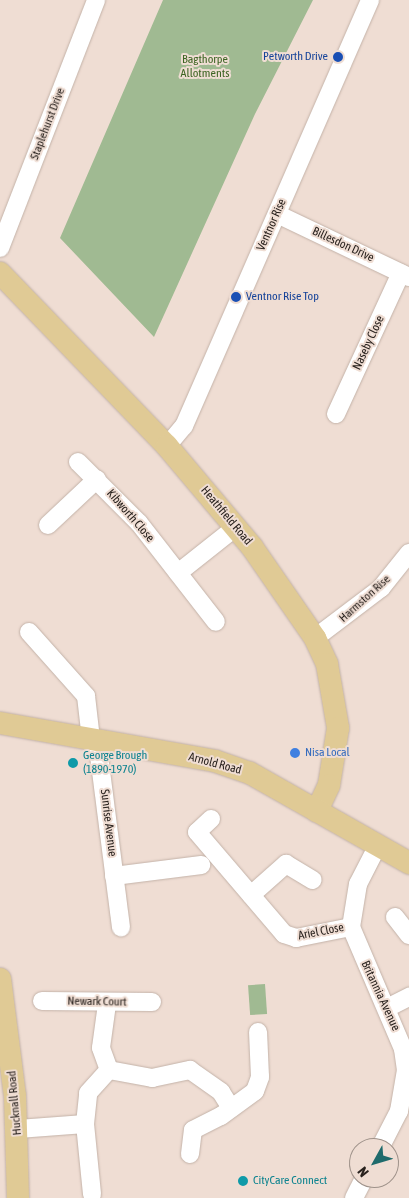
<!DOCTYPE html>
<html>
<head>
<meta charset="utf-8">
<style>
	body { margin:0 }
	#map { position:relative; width:409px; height:1198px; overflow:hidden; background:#efddd3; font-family:"Asap Condensed",sans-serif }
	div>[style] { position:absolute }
	.green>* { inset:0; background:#a0ba92; transform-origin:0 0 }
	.roads { filter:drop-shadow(0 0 1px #c3b2a8) drop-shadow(0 0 1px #c3b2a8) }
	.minor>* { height:18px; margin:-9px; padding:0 9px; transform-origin:9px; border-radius:9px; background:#fff }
	.major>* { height:22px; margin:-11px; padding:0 11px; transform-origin:11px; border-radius:11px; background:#e0ca95 }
	.dots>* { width:14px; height:14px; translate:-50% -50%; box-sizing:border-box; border:2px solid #efddd3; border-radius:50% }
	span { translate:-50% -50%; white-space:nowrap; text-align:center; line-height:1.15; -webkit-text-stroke:4px #efddd3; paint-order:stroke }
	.transit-label { font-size:12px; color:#164399 }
	.right { translate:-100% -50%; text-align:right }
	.left { translate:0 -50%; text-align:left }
	.park-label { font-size:12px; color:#3c6422 }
	.street-label { font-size:12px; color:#28211d }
	.shop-label { font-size:12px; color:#366cbe }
	.culture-label { font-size:12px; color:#0d838f }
	.north { position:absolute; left:349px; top:1138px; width:50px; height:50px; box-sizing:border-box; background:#efddd3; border:1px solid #9f928a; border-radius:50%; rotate:231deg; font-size:14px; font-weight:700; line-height:20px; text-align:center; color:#28211d }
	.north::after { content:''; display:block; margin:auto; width:18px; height:22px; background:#1f6b6c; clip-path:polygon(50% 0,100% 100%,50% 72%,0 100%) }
</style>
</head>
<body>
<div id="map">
	<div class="green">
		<div style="clip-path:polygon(163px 0,313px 0,255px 114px,154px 337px,60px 238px)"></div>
		<div style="left:265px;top:984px;width:30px;height:17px;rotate:86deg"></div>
	</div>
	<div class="roads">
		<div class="minor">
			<div style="left:277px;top:214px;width:146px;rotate:25.5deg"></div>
			<div style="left:0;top:248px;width:266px;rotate:-68.8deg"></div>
			<div style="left:336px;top:414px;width:155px;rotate:-65.3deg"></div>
			<div style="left:167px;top:446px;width:26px;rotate:-50deg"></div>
			<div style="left:184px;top:426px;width:465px;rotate:-66.4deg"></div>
			<div style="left:78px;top:462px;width:86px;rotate:45deg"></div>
			<div style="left:139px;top:523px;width:125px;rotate:52.1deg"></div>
			<div style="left:48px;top:525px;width:67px;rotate:-43.2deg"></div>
			<div style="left:178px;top:573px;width:74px;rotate:-38.4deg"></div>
			<div style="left:29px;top:632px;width:86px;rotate:48.3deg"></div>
			<div style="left:86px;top:696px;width:43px;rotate:83.4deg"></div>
			<div style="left:315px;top:638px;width:83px;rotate:-37.1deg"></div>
			<div style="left:381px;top:588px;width:45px;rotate:-51.3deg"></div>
			<div style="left:97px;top:740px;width:189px;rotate:82.7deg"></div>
			<div style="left:211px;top:819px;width:19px;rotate:137deg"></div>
			<div style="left:197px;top:832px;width:134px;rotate:49.5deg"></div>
			<div style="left:284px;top:934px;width:13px;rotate:18deg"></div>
			<div style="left:296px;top:938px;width:56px;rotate:-11.3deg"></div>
			<div style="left:378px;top:845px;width:44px;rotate:117.1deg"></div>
			<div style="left:358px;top:884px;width:44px;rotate:99.2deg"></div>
			<div style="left:351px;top:927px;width:133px;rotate:66.9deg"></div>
			<div style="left:403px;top:1049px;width:21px;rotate:82deg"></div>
			<div style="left:406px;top:1070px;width:42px;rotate:99.7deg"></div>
			<div style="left:399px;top:1111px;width:42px;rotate:117.2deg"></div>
			<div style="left:114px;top:876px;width:88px;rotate:-7.2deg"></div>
			<div style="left:251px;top:895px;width:47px;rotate:-41.5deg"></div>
			<div style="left:286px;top:864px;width:31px;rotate:31deg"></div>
			<div style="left:395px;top:917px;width:23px;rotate:52deg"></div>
			<div style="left:42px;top:1001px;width:110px;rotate:0.5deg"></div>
			<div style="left:107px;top:1004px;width:44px;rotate:97.8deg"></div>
			<div style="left:101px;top:1048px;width:23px;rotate:70deg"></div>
			<div style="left:109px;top:1070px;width:44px;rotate:10.5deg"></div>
			<div style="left:152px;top:1078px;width:39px;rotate:-12deg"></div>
			<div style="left:190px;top:1070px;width:38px;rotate:35deg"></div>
			<div style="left:221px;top:1092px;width:19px;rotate:58deg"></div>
			<div style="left:387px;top:1008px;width:25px;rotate:-27deg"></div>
			<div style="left:18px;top:1129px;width:67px;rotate:-4.3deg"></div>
			<div style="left:190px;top:1154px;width:24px;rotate:-83deg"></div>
			<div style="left:193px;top:1130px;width:31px;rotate:-27deg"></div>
			<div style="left:221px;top:1116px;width:42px;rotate:-36.3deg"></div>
			<div style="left:255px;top:1091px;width:15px;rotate:-70deg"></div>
			<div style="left:260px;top:1077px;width:45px;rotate:-92.5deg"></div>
			<div style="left:92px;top:1194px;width:70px;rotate:-95.7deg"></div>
			<div style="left:85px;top:1124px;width:31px;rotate:-84deg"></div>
			<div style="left:88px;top:1093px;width:31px;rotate:-48deg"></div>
			<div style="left:354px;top:1198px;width:22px;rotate:-63deg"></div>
		</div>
		<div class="major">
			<div style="left:0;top:273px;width:240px;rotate:46deg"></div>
			<div style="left:167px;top:446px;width:132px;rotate:49.9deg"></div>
			<div style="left:252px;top:547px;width:111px;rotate:55.3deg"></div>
			<div style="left:315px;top:638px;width:29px;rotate:65deg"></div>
			<div style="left:327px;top:664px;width:65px;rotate:80.2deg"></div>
			<div style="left:338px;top:728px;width:58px;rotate:99deg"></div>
			<div style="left:329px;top:785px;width:29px;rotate:115deg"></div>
			<div style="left:0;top:723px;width:218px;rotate:10deg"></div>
			<div style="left:215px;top:761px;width:37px;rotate:19deg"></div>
			<div style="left:250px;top:773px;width:183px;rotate:29.5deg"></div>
			<div style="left:0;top:979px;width:118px;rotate:82.7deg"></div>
			<div style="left:15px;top:1096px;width:102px;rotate:88.3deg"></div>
		</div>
	</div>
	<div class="dots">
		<div style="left:338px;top:57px;background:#1a4fb4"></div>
		<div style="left:236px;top:297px;background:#1a4fb4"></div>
		<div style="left:295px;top:753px;background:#3f7fe0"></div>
		<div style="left:73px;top:763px;background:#0f9aa8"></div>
		<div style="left:243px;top:1181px;background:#0f9aa8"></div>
	</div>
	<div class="transit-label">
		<span class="right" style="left:328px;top:57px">Petworth Drive</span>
		<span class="left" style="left:246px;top:297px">Ventnor Rise Top</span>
	</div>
	<div class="park-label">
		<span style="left:205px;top:67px">Bagthorpe<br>Allotments</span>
	</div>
	<div class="street-label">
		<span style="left:48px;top:124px;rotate:-69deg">Staplehurst Drive</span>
		<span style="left:272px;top:225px;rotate:-66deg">Ventnor Rise</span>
		<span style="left:343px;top:245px;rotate:25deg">Billesdon Drive</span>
		<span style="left:369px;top:343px;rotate:-65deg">Naseby Close</span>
		<span style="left:130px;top:516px;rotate:49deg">Kibworth Close</span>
		<span style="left:226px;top:516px;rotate:50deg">Heathfield Road</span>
		<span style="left:365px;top:599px;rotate:-42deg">Harmston Rise</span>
		<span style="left:215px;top:764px;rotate:15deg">Arnold Road</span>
		<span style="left:108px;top:823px;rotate:83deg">Sunrise Avenue</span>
		<span style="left:321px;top:932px;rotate:-11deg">Ariel Close</span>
		<span style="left:380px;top:996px;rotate:65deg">Britannia Avenue</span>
		<span style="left:97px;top:1002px;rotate:1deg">Newark Court</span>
		<span style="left:15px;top:1103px;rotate:-95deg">Hucknall Road</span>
	</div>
	<div class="shop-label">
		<span class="left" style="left:305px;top:753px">Nisa Local</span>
	</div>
	<div class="culture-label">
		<span class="left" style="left:83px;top:763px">George Brough<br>(1890-1970)</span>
		<span class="left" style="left:253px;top:1181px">CityCare Connect</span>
	</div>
	<div class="north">N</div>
</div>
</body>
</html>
